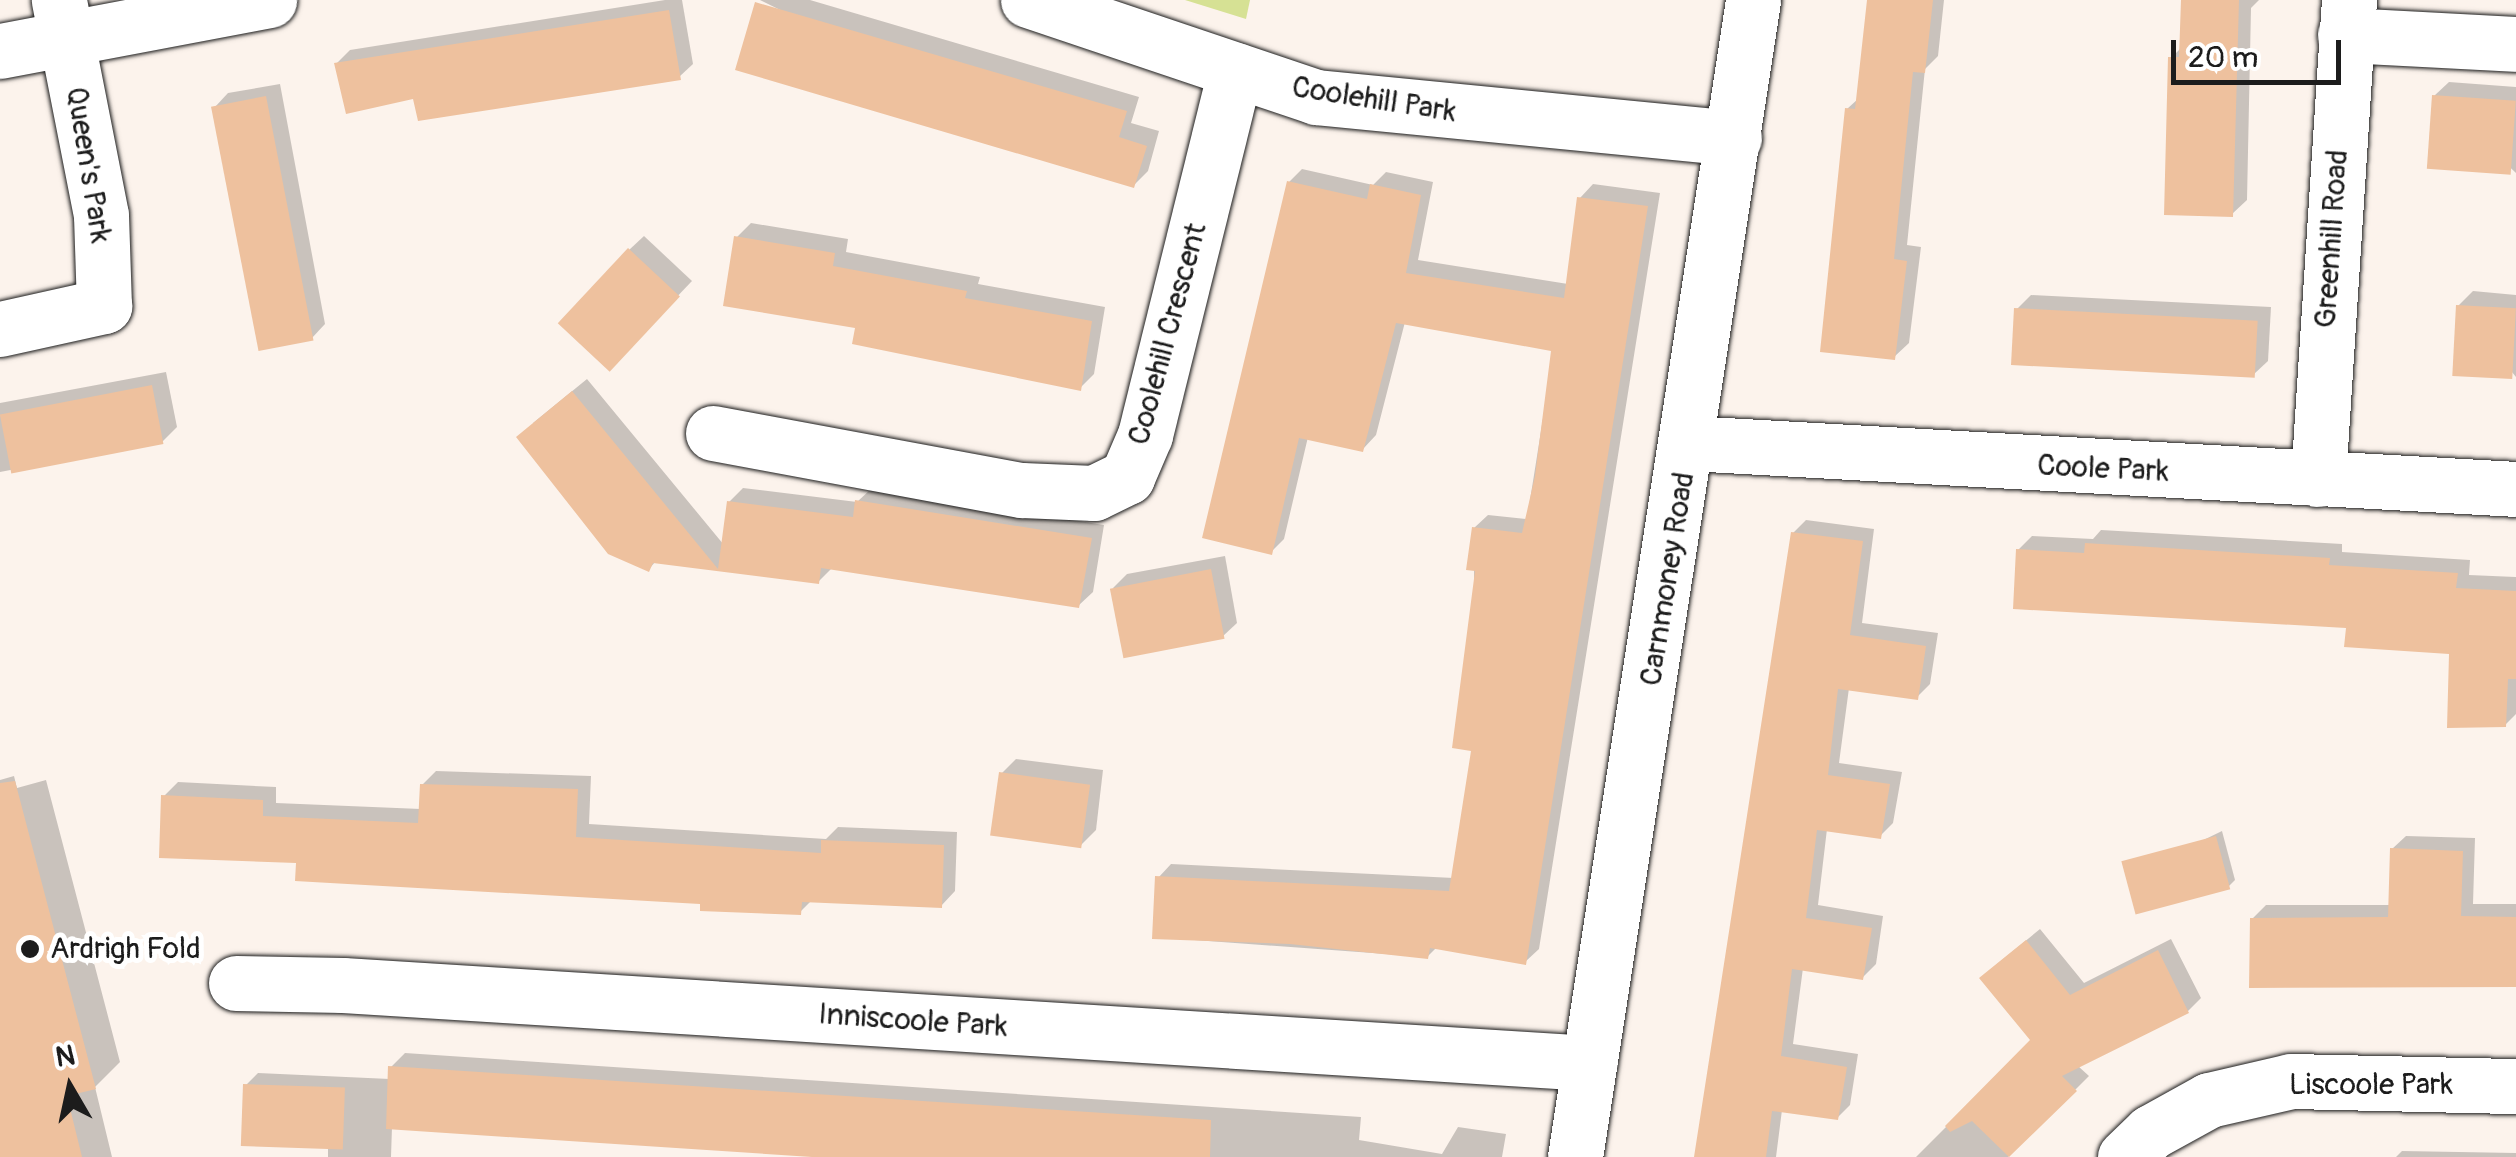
<!DOCTYPE html>
<html>
<head>
<meta charset="utf-8">
<style>
	body { margin:0 }
	#map { position:relative; width:2516px; height:1157px; overflow:hidden; background:#fcf3ec; font-family:Pangolin,sans-serif }
	div>[style] { position:absolute }
	.green>* { inset:0; background:#d6e194 }
	.shadow>* { inset:0; background:#0003 }
	.building>* { inset:0; background:#eec19e; transform-origin:0 0 }
	.roads { filter:drop-shadow(0 0 2px #1c1c1c) drop-shadow(0 0 2px #1c1c1c) }
	.minor>* { height:55px; margin:-27.5px; padding:0 27.5px; transform-origin:27.5px; border-radius:27.5px; background:#fff }
	.dots>* { width:28px; height:28px; translate:-50% -50%; box-sizing:border-box; border:5px solid #fff; border-radius:50% }
	span { translate:-50% -50%; white-space:nowrap; text-align:center; line-height:1.15; -webkit-text-stroke:10px #fff; paint-order:stroke }
	.street-label { font-size:30px; color:#1c1c1c }
	.poi-label { font-size:30px; color:#1c1c1c }
	.left { translate:0 -50%; text-align:left }
	.north { position:absolute; left:20px; top:1037px; width:100px; height:100px; -webkit-text-stroke:8px #fff; paint-order:stroke; rotate:351deg; font-size:28px; font-weight:700; line-height:40px; text-align:center; color:#1c1c1c }
	.north::after { content:''; display:block; margin:auto; width:35px; height:45px; background:#1c1c1c; clip-path:polygon(50% 0,100% 100%,50% 72%,0 100%) }
	.scale { position:absolute; left:2171px; top:40px; width:170px; height:45px; box-sizing:border-box; border:5px solid #1c1c1c; border-top:0; padding-left:12px; font-size:30px; line-height:35px; white-space:nowrap; color:#1c1c1c; -webkit-text-stroke:8px #fff; paint-order:stroke }
</style>
</head>
<body>
<div id="map">
	<div class="green">
		<div style="clip-path:polygon(1185px 0,1250px 0,1246px 19px)"></div>
	</div>
	<div class="shadow">
		<div style="clip-path:polygon(665px 0,682px 0,693px 64px,679px 77px,415px 96px,337px 63px,350px 50px)"></div>
		<div style="clip-path:polygon(760px 0,810px 0,1139px 97px,1131px 123px,1159px 131px,1148px 171px,1134px 185px)"></div>
		<div style="clip-path:polygon(1870px 0,1944px 0,1938px 56px,1925px 69px,1907px 245px,1921px 247px,1909px 343px,1894px 357px,1847px 109px,1859px 98px)"></div>
		<div style="clip-path:polygon(2183px 0,2259px 0,2251px 8px,2247px 200px,2232px 214px,2171px 58px,2182px 47px)"></div>
		<div style="clip-path:polygon(2449px 82px,2516px 87px,2516px 173px,2434px 96px)"></div>
		<div style="clip-path:polygon(280px 84px,325px 324px,311px 339px,214px 108px,228px 93px)"></div>
		<div style="clip-path:polygon(1302px 169px,1373px 185px,1386px 172px,1433px 182px,1418px 260px,1568px 284px,1580px 198px,1593px 184px,1660px 193px,1539px 949px,1525px 962px,1437px 947px,1427px 957px,1154px 937px,1158px 878px,1171px 864px,1454px 878px,1474px 749px,1474px 528px,1488px 515px,1527px 519px,1554px 349px,1405px 322px,1376px 435px,1363px 449px,1308px 437px,1284px 539px,1271px 552px,1289px 182px)"></div>
		<div style="clip-path:polygon(751px 223px,848px 239px,846px 252px,980px 277px,978px 284px,1105px 307px,1094px 374px,1080px 388px,858px 326px,737px 237px)"></div>
		<div style="clip-path:polygon(644px 236px,692px 281px,609px 368px,629px 250px)"></div>
		<div style="clip-path:polygon(2473px 291px,2516px 295px,2516px 377px,2458px 306px)"></div>
		<div style="clip-path:polygon(2031px 295px,2271px 307px,2268px 361px,2253px 375px,2017px 309px)"></div>
		<div style="clip-path:polygon(166px 372px,177px 427px,163px 441px,0 472px,0 403px)"></div>
		<div style="clip-path:polygon(587px 379px,724px 545px,729px 502px,743px 488px,857px 502px,872px 488px,1104px 525px,1093px 592px,1078px 606px,833px 567px,818px 582px,656px 561px,649px 569px,533px 423px)"></div>
		<div style="clip-path:polygon(1806px 520px,1874px 529px,1862px 623px,1938px 633px,1930px 684px,1917px 697px,1849px 688px,1839px 763px,1902px 772px,1893px 823px,1880px 836px,1827px 829px,1818px 905px,1883px 916px,1876px 964px,1862px 978px,1803px 968px,1793px 1044px,1858px 1054px,1850px 1105px,1837px 1118px,1782px 1110px,1776px 1157px,1698px 1157px,1793px 533px)"></div>
		<div style="clip-path:polygon(2101px 530px,2342px 544px,2342px 552px,2470px 560px,2469px 575px,2516px 577px,2516px 714px,2505px 725px,2451px 652px,2018px 550px,2032px 536px,2093px 539px)"></div>
		<div style="clip-path:polygon(1225px 556px,1237px 623px,1222px 637px,1113px 588px,1127px 574px)"></div>
		<div style="clip-path:polygon(1016px 759px,1103px 770px,1096px 830px,1081px 845px,1002px 773px)"></div>
		<div style="clip-path:polygon(436px 771px,591px 776px,589px 824px,826px 839px,838px 827px,957px 832px,955px 891px,941px 906px,812px 900px,800px 912px,298px 861px,164px 796px,178px 782px,276px 787px,276px 803px,421px 809px,422px 785px)"></div>
		<div style="clip-path:polygon(14px 776px,17px 788px,46px 780px,120px 1062px,95px 1087px,112px 1157px,0 1157px,0 780px)"></div>
		<div style="clip-path:polygon(2222px 831px,2235px 880px,2228px 887px,2129px 876px)"></div>
		<div style="clip-path:polygon(2406px 836px,2475px 838px,2473px 904px,2516px 904px,2516px 986px,2252px 919px,2266px 905px,2391px 905px,2392px 849px)"></div>
		<div style="clip-path:polygon(2040px 929px,2084px 983px,2171px 939px,2201px 998px,2188px 1011px,2078px 1066px,2089px 1076px,2008px 1157px,1916px 1157px,2033px 1040px,1996px 965px)"></div>
		<div style="clip-path:polygon(405px 1053px,1361px 1117px,1359px 1140px,1442px 1154px,1458px 1127px,1506px 1134px,1502px 1157px,854px 1157px,392px 1127px,391px 1157px,328px 1157px,328px 1148px,246px 1085px,258px 1073px,390px 1079px,391px 1067px)"></div>
		<div style="clip-path:polygon(2402px 1151px,2516px 1153px,2516px 1157px,2396px 1157px)"></div>
	</div>
	<div class="building">
		<div style="clip-path:polygon(1867px 0,1933px 0,1925px 73px,1913px 72px,1894px 259px,1907px 261px,1895px 360px,1820px 352px,1845px 108px,1855px 109px)"></div>
		<div style="clip-path:polygon(2181px 0,2239px 0,2233px 217px,2164px 215px,2168px 57px,2179px 57px)"></div>
		<div style="clip-path:polygon(755px 2px,1127px 111px,1119px 137px,1147px 146px,1134px 188px,735px 70px)"></div>
		<div style="clip-path:polygon(669px 10px,681px 80px,418px 121px,413px 99px,346px 114px,334px 63px)"></div>
		<div style="left:2432px;top:95px;width:84px;height:74px;rotate:4deg"></div>
		<div style="left:266px;top:96px;width:249px;height:56px;rotate:79deg"></div>
		<div style="clip-path:polygon(1287px 181px,1367px 199px,1370px 184px,1421px 195px,1406px 273px,1564px 298px,1577px 197px,1648px 206px,1526px 965px,1430px 948px,1428px 959px,1290px 944px,1152px 939px,1155px 876px,1449px 891px,1471px 751px,1452px 748px,1475px 571px,1466px 570px,1472px 527px,1522px 533px,1535px 476px,1551px 351px,1396px 323px,1363px 452px,1299px 438px,1272px 555px,1202px 538px)"></div>
		<div style="clip-path:polygon(734px 236px,835px 253px,833px 266px,967px 291px,965px 298px,1092px 321px,1081px 391px,852px 344px,855px 328px,723px 306px)"></div>
		<div style="left:628px;top:248px;width:71px;height:103px;rotate:43deg"></div>
		<div style="left:2456px;top:305px;width:60px;height:71px;rotate:3deg"></div>
		<div style="left:2014px;top:308px;width:244px;height:57px;rotate:3deg"></div>
		<div style="left:152px;top:385px;width:60px;height:155px;rotate:79deg"></div>
		<div style="clip-path:polygon(572px 391px,718px 569px,727px 501px,853px 517px,855px 500px,1092px 538px,1079px 608px,821px 568px,819px 584px,653px 563px,649px 572px,608px 554px,516px 437px)"></div>
		<div style="clip-path:polygon(1791px 532px,1863px 541px,1850px 635px,1926px 646px,1918px 700px,1838px 689px,1828px 775px,1890px 784px,1881px 839px,1817px 830px,1806px 918px,1872px 928px,1863px 980px,1792px 969px,1781px 1056px,1847px 1067px,1838px 1120px,1772px 1111px,1766px 1157px,1694px 1157px)"></div>
		<div style="clip-path:polygon(2085px 543px,2330px 558px,2329px 565px,2458px 573px,2456px 588px,2516px 591px,2516px 679px,2508px 679px,2506px 727px,2447px 728px,2449px 654px,2344px 647px,2346px 628px,2013px 609px,2016px 549px,2084px 553px)"></div>
		<div style="left:1211px;top:569px;width:71px;height:103px;rotate:79deg"></div>
		<div style="left:999px;top:772px;width:92px;height:64px;rotate:8deg"></div>
		<div style="clip-path:polygon(15px 781px,96px 1089px,67px 1096px,82px 1157px,0 1157px,0 783px)"></div>
		<div style="clip-path:polygon(420px 784px,578px 789px,576px 837px,821px 853px,821px 840px,944px 845px,942px 908px,802px 902px,801px 915px,700px 911px,700px 904px,295px 881px,296px 863px,159px 858px,161px 795px,263px 800px,263px 816px,418px 823px)"></div>
		<div style="left:2216px;top:836px;width:55px;height:98px;rotate:75deg"></div>
		<div style="clip-path:polygon(2390px 848px,2463px 851px,2461px 916px,2516px 917px,2516px 987px,2249px 988px,2250px 918px,2388px 917px)"></div>
		<div style="clip-path:polygon(2026px 940px,2070px 995px,2158px 950px,2189px 1013px,2062px 1076px,2077px 1091px,2009px 1157px,1972px 1121px,1950px 1132px,1945px 1126px,2030px 1040px,1979px 978px)"></div>
		<div style="clip-path:polygon(388px 1066px,1211px 1120px,1210px 1157px,812px 1157px,386px 1129px)"></div>
		<div style="left:243px;top:1084px;width:102px;height:62px;rotate:2deg"></div>
	</div>
	<div class="roads">
		<div class="minor">
			<div style="left:1028px;top:0;width:304px;rotate:18.6deg"></div>
			<div style="left:1316px;top:97px;width:420px;rotate:5.6deg"></div>
			<div style="left:2345px;top:35px;width:171px;rotate:3deg"></div>
			<div style="left:0;top:51px;width:274px;rotate:-10.7deg"></div>
			<div style="left:0;top:329px;width:107px;rotate:-12.5deg"></div>
			<div style="left:104px;top:306px;width:91px;rotate:-91.9deg"></div>
			<div style="left:101px;top:215px;width:219px;rotate:-101.1deg"></div>
			<div style="left:713px;top:433px;width:314px;rotate:10.5deg"></div>
			<div style="left:1022px;top:490px;width:72px;rotate:2.4deg"></div>
			<div style="left:1094px;top:493px;width:37px;rotate:-26deg"></div>
			<div style="left:1127px;top:477px;width:46px;rotate:-66.8deg"></div>
			<div style="left:1145px;top:435px;width:376px;rotate:-76.1deg"></div>
			<div style="left:1689px;top:443px;width:828px;rotate:3.18deg"></div>
			<div style="left:2318px;top:479px;width:480px;rotate:-86.3deg"></div>
			<div style="left:236px;top:983px;width:107px;rotate:1.1deg"></div>
			<div style="left:343px;top:985px;width:1249px;rotate:3.58deg"></div>
			<div style="left:1575px;top:1157px;width:1171px;rotate:-81.25deg"></div>
			<div style="left:2125px;top:1157px;width:36px;rotate:-44deg"></div>
			<div style="left:2151px;top:1132px;width:66px;rotate:-28.9deg"></div>
			<div style="left:2209px;top:1100px;width:84px;rotate:-13deg"></div>
			<div style="left:2291px;top:1081px;width:225px;rotate:1.3deg"></div>
		</div>
	</div>
	<div class="dots">
		<div style="left:30px;top:949px;background:#1c1c1c"></div>
	</div>
	<div class="street-label">
		<span style="left:1374px;top:100px;rotate:9deg">Coolehill Park</span>
		<span style="left:88px;top:165px;rotate:81deg">Queen's Park</span>
		<span style="left:2332px;top:239px;rotate:-86deg">Greenhill Road</span>
		<span style="left:1168px;top:334px;rotate:-75deg">Coolehill Crescent</span>
		<span style="left:2103px;top:469px;rotate:3deg">Coole Park</span>
		<span style="left:1668px;top:579px;rotate:-81deg">Carnmoney Road</span>
		<span style="left:913px;top:1021px;rotate:4deg">Inniscoole Park</span>
		<span style="left:2371px;top:1085px">Liscoole Park</span>
	</div>
	<div class="poi-label">
		<span class="left" style="left:50px;top:949px">Ardrigh Fold</span>
	</div>
	<div class="north">N</div>
	<div class="scale">20 m</div>
</div>
</body>
</html>
